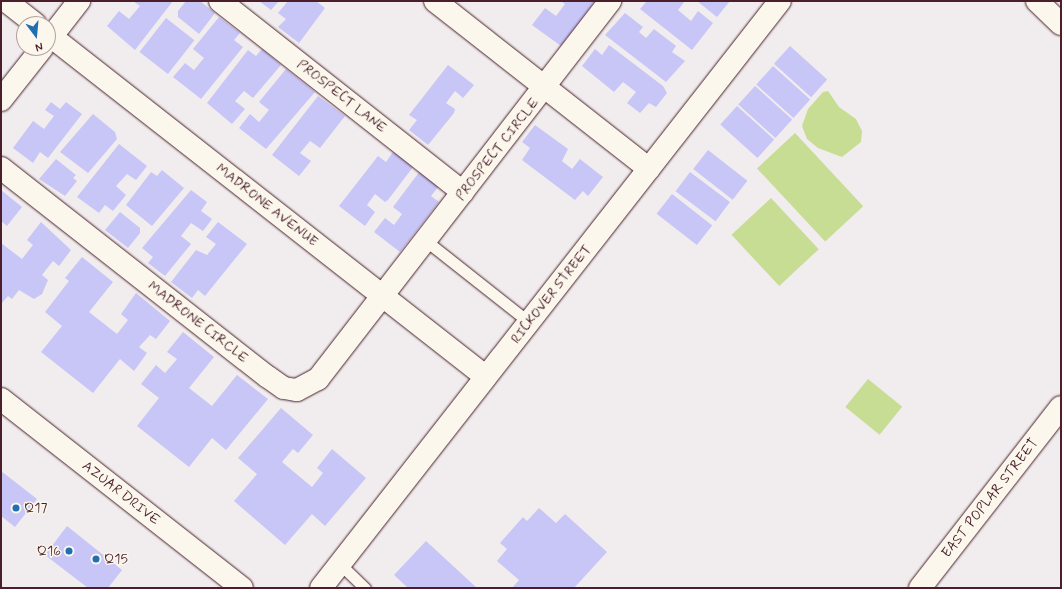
<!DOCTYPE html>
<html>
<head>
<meta charset="utf-8">
<style>
	body { margin:0 }
	#map { position:relative; width:1062px; height:589px; overflow:hidden; background:#f1edee; font-family:Mynerve,sans-serif }
	div>[style] { position:absolute }
	.green>* { inset:0; background:#c6dd93; transform-origin:0 0 }
	.building>* { inset:0; background:#c8c5f7; transform-origin:0 0 }
	.roads { filter:drop-shadow(0 0 1px #4a1f2b) drop-shadow(0 0 1px #4a1f2b) }
	.lane>* { height:11px; margin:-5.5px; padding:0 5.5px; transform-origin:5.5px; border-radius:5.5px; background:#fbf7ec }
	.street>* { height:22px; margin:-11px; padding:0 11px; transform-origin:11px; border-radius:11px; background:#fbf7ec }
	.secondary>* { height:22px; margin:-11px; padding:0 11px; transform-origin:11px; border-radius:11px; background:#fbf7ec }
	.dots>* { width:11px; height:11px; translate:-50% -50%; box-sizing:border-box; border:2px solid #fbf7ec; border-radius:50% }
	span { translate:-50% -50%; white-space:nowrap; text-align:center; line-height:1.15; -webkit-text-stroke:3px #fbf7ec; paint-order:stroke }
	.street-label { font-size:14px; color:#4a1f2b }
	.poi-label { font-size:14px; color:#4a1f2b }
	.left { translate:0 -50%; text-align:left }
	.right { translate:-100% -50%; text-align:right }
	.frame { position:absolute; inset:0; border:2px solid #4a1f2b; pointer-events:none }
	.north { position:absolute; left:16px; top:16px; width:40px; height:40px; box-sizing:border-box; background:#fbf7ec; border:1px solid #b4a19f; border-radius:50%; rotate:164deg; font-size:11px; font-weight:700; line-height:16px; text-align:center; color:#4a1f2b }
	.north::after { content:''; display:block; margin:auto; width:14px; height:18px; background:#1f6fb2; clip-path:polygon(50% 0,100% 100%,50% 72%,0 100%) }
</style>
</head>
<body>
<div id="map">
	<div class="green">
		<div style="clip-path:polygon(828px 91px,839px 107px,856px 119px,862px 131px,861px 142px,842px 157px,818px 148px,807px 139px,802px 126px,808px 109px,823px 92px)"></div>
		<div style="left:795px;top:133px;width:100px;height:52px;rotate:47deg"></div>
		<div style="left:771px;top:198px;width:70px;height:54px;rotate:47deg"></div>
		<div style="left:868px;top:379px;width:44px;height:36px;rotate:39deg"></div>
	</div>
	<div class="building">
		<div style="clip-path:polygon(133px 1px,173px 1px,135px 50px,107px 26px,119px 11px,129px 19px,140px 6px)"></div>
		<div style="clip-path:polygon(186px 1px,200px 1px,215px 13px,199px 34px,178px 17px,178px 11px)"></div>
		<div style="clip-path:polygon(259px 1px,279px 1px,271px 10px)"></div>
		<div style="clip-path:polygon(288px 1px,316px 1px,325px 8px,299px 43px,278px 27px,286px 19px,278px 13px)"></div>
		<div style="clip-path:polygon(561px 1px,595px 1px,561px 46px,532px 25px,545px 8px,556px 16px,565px 4px)"></div>
		<div style="clip-path:polygon(647px 1px,685px 1px,678px 10px,691px 21px,698px 11px,713px 23px,692px 50px,640px 9px)"></div>
		<div style="clip-path:polygon(697px 1px,730px 1px,717px 17px)"></div>
		<div style="clip-path:polygon(625px 13px,643px 27px,639px 32px,646px 38px,654px 29px,676px 46px,672px 52px,685px 61px,666px 82px,605px 35px)"></div>
		<div style="clip-path:polygon(219px 17px,240px 33px,234px 40px,243px 47px,201px 99px,173px 77px,185px 63px,194px 70px,204px 58px,193px 49px)"></div>
		<div style="left:166px;top:18px;width:36px;height:43px;rotate:38deg"></div>
		<div style="clip-path:polygon(609px 45px,663px 86px,667px 93px,656px 107px,649px 103px,640px 113px,627px 103px,636px 92px,623px 82px,614px 92px,582px 66px,595px 49px,602px 55px)"></div>
		<div style="left:790px;top:46px;width:50px;height:24px;rotate:42deg"></div>
		<div style="clip-path:polygon(262px 49px,281px 65px,253px 98px,244px 91px,235px 101px,245px 109px,232px 124px,207px 103px,248px 50px,256px 56px)"></div>
		<div style="clip-path:polygon(448px 65px,474px 85px,463px 98px,455px 91px,446px 103px,455px 109px,454px 113px,428px 145px,409px 130px,417px 120px,409px 115px)"></div>
		<div style="left:773px;top:66px;width:50px;height:25px;rotate:42deg"></div>
		<div style="clip-path:polygon(286px 69px,315px 92px,266px 149px,239px 128px,250px 114px,259px 122px,269px 110px,259px 102px)"></div>
		<div style="left:755px;top:86px;width:50px;height:25px;rotate:42deg"></div>
		<div style="clip-path:polygon(318px 96px,345px 116px,320px 148px,310px 141px,300px 153px,311px 161px,299px 176px,272px 155px)"></div>
		<div style="clip-path:polygon(51px 102px,60px 109px,66px 102px,82px 114px,48px 158px,40px 152px,33px 163px,13px 148px,33px 121px,44px 129px,54px 116px,45px 110px)"></div>
		<div style="left:737px;top:106px;width:50px;height:25px;rotate:42deg"></div>
		<div style="clip-path:polygon(93px 114px,115px 132px,117px 139px,88px 173px,60px 152px)"></div>
		<div style="clip-path:polygon(535px 125px,568px 149px,562px 161px,572px 169px,580px 159px,603px 177px,588px 196px,583px 191px,575px 200px,522px 160px,530px 148px,522px 142px)"></div>
		<div style="clip-path:polygon(119px 144px,147px 166px,136px 180px,127px 174px,116px 186px,126px 195px,113px 211px,105px 205px,99px 213px,77px 197px)"></div>
		<div style="left:708px;top:150px;width:50px;height:24px;rotate:38deg"></div>
		<div style="clip-path:polygon(393px 152px,413px 167px,388px 200px,385px 202px,375px 194px,367px 205px,375px 212px,365px 226px,339px 206px,378px 156px,386px 162px)"></div>
		<div style="clip-path:polygon(56px 159px,76px 175px,73px 178px,77px 181px,65px 196px,39px 179px)"></div>
		<div style="clip-path:polygon(162px 170px,184px 188px,152px 226px,126px 205px,151px 172px,157px 176px)"></div>
		<div style="clip-path:polygon(420px 171px,439px 186px,431px 196px,439px 202px,400px 252px,374px 232px,385px 218px,394px 225px,402px 214px,393px 207px)"></div>
		<div style="left:690px;top:172px;width:50px;height:24px;rotate:37deg"></div>
		<div style="clip-path:polygon(1px 190px,22px 207px,7px 226px,1px 221px)"></div>
		<div style="clip-path:polygon(191px 190px,207px 202px,201px 211px,212px 219px,203px 231px,191px 223px,181px 236px,191px 244px,165px 276px,148px 263px,153px 257px,142px 248px)"></div>
		<div style="left:672px;top:194px;width:51px;height:25px;rotate:38deg"></div>
		<div style="clip-path:polygon(120px 212px,140px 228px,140px 233px,128px 248px,105px 230px)"></div>
		<div style="clip-path:polygon(41px 222px,71px 250px,59px 266px,53px 261px,42px 275px,48px 280px,42px 294px,34px 299px,19px 290px,12px 299px,8px 296px,1px 304px,1px 243px,22px 259px,33px 245px,27px 240px)"></div>
		<div style="clip-path:polygon(218px 222px,247px 244px,205px 296px,198px 290px,192px 298px,171px 282px,196px 250px,207px 255px,216px 244px,206px 237px)"></div>
		<div style="clip-path:polygon(82px 257px,113px 282px,89px 312px,117px 334px,128px 320px,121px 314px,136px 293px,170px 321px,156px 339px,150px 335px,139px 347px,147px 353px,134px 371px,120px 359px,93px 393px,41px 352px,62px 326px,45px 312px,69px 281px,65px 278px)"></div>
		<div style="clip-path:polygon(183px 332px,214px 357px,189px 388px,212px 406px,237px 375px,268px 399px,226px 450px,212px 438px,189px 467px,137px 426px,159px 398px,141px 384px,156px 365px,165px 373px,177px 359px,167px 352px)"></div>
		<div style="clip-path:polygon(281px 408px,313px 435px,298px 453px,293px 449px,282px 462px,312px 487px,323px 473px,317px 468px,332px 449px,366px 478px,325px 526px,312px 514px,285px 545px,234px 501px,257px 474px,238px 458px)"></div>
		<div style="clip-path:polygon(1px 471px,37px 499px,15px 527px,1px 516px)"></div>
		<div style="clip-path:polygon(539px 508px,556px 523px,565px 514px,607px 552px,574px 588px,512px 588px,519px 580px,497px 561px,507px 549px,500px 543px,523px 517px,527px 521px)"></div>
		<div style="clip-path:polygon(67px 526px,122px 570px,108px 588px,88px 588px,45px 555px)"></div>
		<div style="clip-path:polygon(426px 541px,477px 588px,408px 588px,394px 575px)"></div>
	</div>
	<div class="roads">
		<div class="lane">
			<div style="left:425px;top:240px;width:132px;rotate:38.3deg"></div>
			<div style="left:340px;top:564px;width:35px;rotate:44deg"></div>
		</div>
		<div class="street">
			<div style="left:6px;top:1px;width:37px;rotate:38deg"></div>
			<div style="left:220px;top:1px;width:309px;rotate:38.2deg"></div>
			<div style="left:435px;top:1px;width:272px;rotate:38.1deg"></div>
			<div style="left:48px;top:34px;width:556px;rotate:38.06deg"></div>
			<div style="left:48px;top:41px;width:51px;rotate:-52.2deg"></div>
			<div style="left:1px;top:100px;width:66px;rotate:-51.7deg"></div>
			<div style="left:1px;top:168px;width:339px;rotate:38.1deg"></div>
			<div style="left:268px;top:377px;width:19px;rotate:35deg"></div>
			<div style="left:284px;top:388px;width:13px;rotate:9deg"></div>
			<div style="left:297px;top:390px;width:24px;rotate:-28deg"></div>
			<div style="left:318px;top:379px;width:478px;rotate:-52.3deg"></div>
			<div style="left:321px;top:588px;width:745px;rotate:-51.98deg"></div>
			<div style="left:920px;top:588px;width:229px;rotate:-52.1deg"></div>
		</div>
		<div class="secondary">
			<div style="left:1037px;top:1px;width:33px;rotate:44deg"></div>
			<div style="left:1px;top:399px;width:306px;rotate:38.1deg"></div>
		</div>
	</div>
	<div class="dots">
		<div style="left:16px;top:508px;background:#1f6fb2"></div>
		<div style="left:69px;top:551px;background:#1f6fb2"></div>
		<div style="left:96px;top:559px;background:#1f6fb2"></div>
	</div>
	<div class="street-label">
		<span style="left:342px;top:96px;rotate:38deg">PROSPECT LANE</span>
		<span style="left:497px;top:149px;rotate:-52deg">PROSPECT CIRCLE</span>
		<span style="left:267px;top:205px;rotate:38deg">MADRONE AVENUE</span>
		<span style="left:551px;top:294px;rotate:-52deg">RICKOVER STREET</span>
		<span style="left:198px;top:322px;rotate:38deg">MADRONE CIRCLE</span>
		<span style="left:121px;top:493px;rotate:38deg">AZUAR DRIVE</span>
		<span style="left:990px;top:498px;rotate:-52deg">EAST POPLAR STREET</span>
	</div>
	<div class="poi-label">
		<span class="left" style="left:24px;top:508px">Q17</span>
		<span class="right" style="left:61px;top:551px">Q16</span>
		<span class="left" style="left:104px;top:559px">Q15</span>
	</div>
	<div class="frame"></div>
	<div class="north">N</div>
</div>
</body>
</html>
